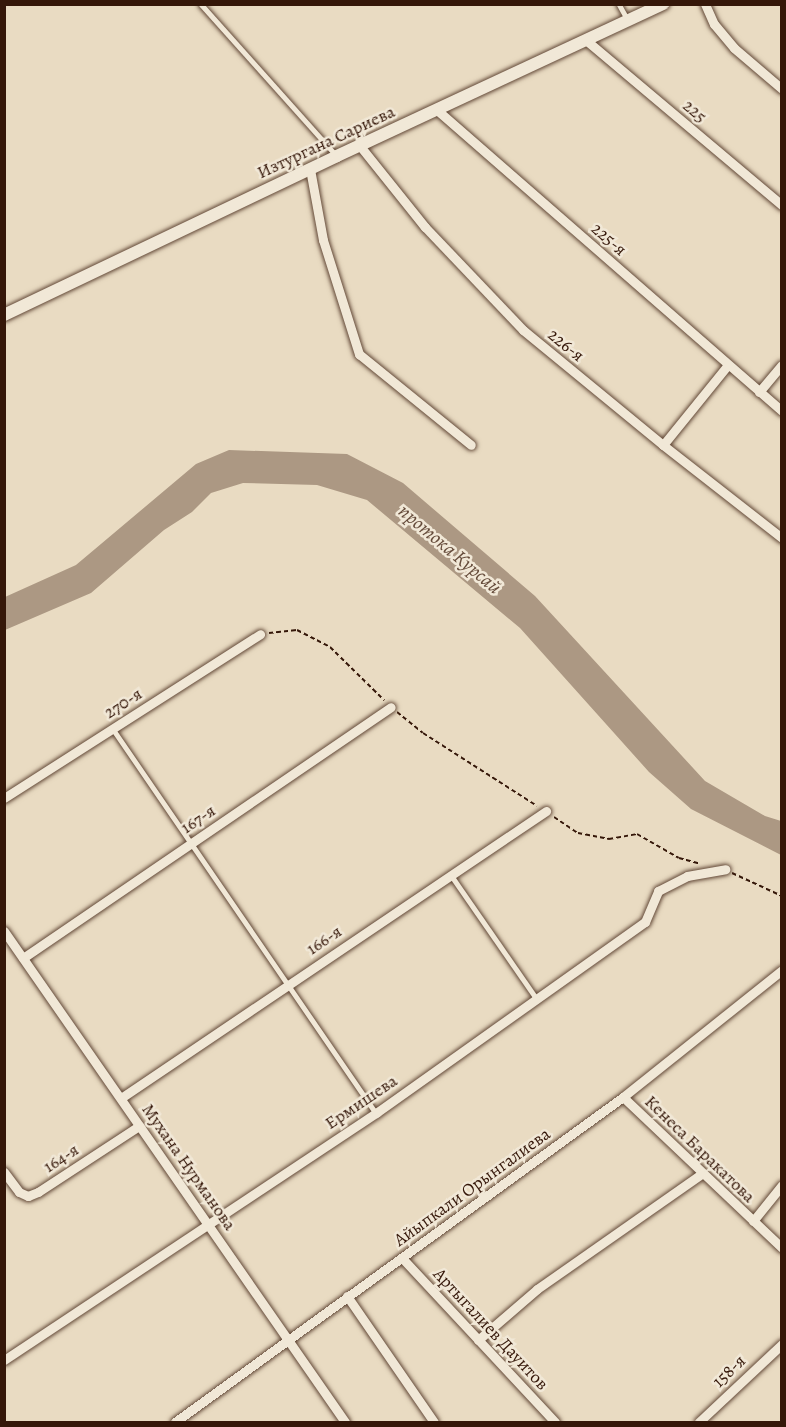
<!DOCTYPE html>
<html>
<head>
<meta charset="utf-8">
<style>
	body { margin:0 }
	#map { position:relative; width:786px; height:1427px; overflow:hidden; background:#e9dbc2; font-family:Alegreya,serif }
	div>[style] { position:absolute }
	.water>* { inset:0; background:#ac9883 }
	.path>* { height:2px; margin-top:-1px; transform-origin:0; background:repeating-linear-gradient(90deg,#351709 0 4.5px,transparent 0 7.5px) }
	.roads { filter:drop-shadow(0 0 2px #624837) drop-shadow(0 0 2px #624837) }
	.lane>* { height:4.5px; margin:-2.25px; padding:0 2.25px; transform-origin:2.25px; border-radius:2.25px; background:#f1e8d7 }
	.street>* { height:9px; margin:-4.5px; padding:0 4.5px; transform-origin:4.5px; border-radius:4.5px; background:#f1e8d7 }
	.secondary>* { height:12px; margin:-6px; padding:0 6px; transform-origin:6px; border-radius:6px; background:#f1e8d7 }
	span { translate:-50% -50%; white-space:nowrap; text-align:center; line-height:1.15; -webkit-text-stroke:5px #f1e8d7; paint-order:stroke }
	.street-label { font-size:18px; color:#351709 }
	.water-label { font-size:20px; color:#654b3a; font-style:italic }
	.frame { position:absolute; inset:0; border:6px solid #351709; pointer-events:none }
</style>
</head>
<body>
<div id="map">
	<div class="water">
		<div style="clip-path:polygon(229px 450px,347px 454px,403px 483px,535px 596px,705px 781px,765px 816px,781px 821px,781px 855px,691px 809px,649px 772px,520px 628px,367px 500px,317px 485px,243px 483px,211px 493px,192px 512px,164px 530px,91px 593px,5px 630px,5px 597px,76px 565px,196px 464px)"></div>
	</div>
	<div class="path">
		<div style="left:269px;top:633px;width:28px;rotate:-6deg"></div>
		<div style="left:297px;top:630px;width:37px;rotate:27deg"></div>
		<div style="left:330px;top:647px;width:76px;rotate:44.5deg"></div>
		<div style="left:397px;top:712px;width:33px;rotate:39deg"></div>
		<div style="left:423px;top:733px;width:135px;rotate:32.6deg"></div>
		<div style="left:554px;top:817px;width:29px;rotate:34deg"></div>
		<div style="left:578px;top:833px;width:32px;rotate:11deg"></div>
		<div style="left:609px;top:839px;width:28px;rotate:-10deg"></div>
		<div style="left:637px;top:834px;width:48px;rotate:29.7deg"></div>
		<div style="left:679px;top:858px;width:20px;rotate:15deg"></div>
		<div style="left:732px;top:873px;width:55px;rotate:24.7deg"></div>
	</div>
	<div class="roads">
		<div class="lane">
			<div style="left:201px;top:4px;width:201px;rotate:48.2deg"></div>
			<div style="left:619px;top:4px;width:18px;rotate:61deg"></div>
			<div style="left:113px;top:729px;width:465px;rotate:55.6deg"></div>
			<div style="left:451px;top:875px;width:151px;rotate:55.3deg"></div>
		</div>
		<div class="street">
			<div style="left:705px;top:4px;width:22px;rotate:66deg"></div>
			<div style="left:714px;top:24px;width:31px;rotate:50deg"></div>
			<div style="left:734px;top:48px;width:63px;rotate:40.5deg"></div>
			<div style="left:587px;top:41px;width:255px;rotate:40.1deg"></div>
			<div style="left:437px;top:110px;width:458px;rotate:41.1deg"></div>
			<div style="left:360px;top:146px;width:104px;rotate:51.3deg"></div>
			<div style="left:425px;top:227px;width:142px;rotate:46.4deg"></div>
			<div style="left:523px;top:330px;width:181px;rotate:39.4deg"></div>
			<div style="left:663px;top:445px;width:151px;rotate:38deg"></div>
			<div style="left:310px;top:169px;width:72px;rotate:79.6deg"></div>
			<div style="left:323px;top:240px;width:120px;rotate:72.5deg"></div>
			<div style="left:359px;top:354px;width:144px;rotate:39.1deg"></div>
			<div style="left:759px;top:392px;width:35px;rotate:-50deg"></div>
			<div style="left:663px;top:445px;width:102px;rotate:-51deg"></div>
			<div style="left:4px;top:798px;width:304px;rotate:-32.6deg"></div>
			<div style="left:4px;top:931px;width:598px;rotate:55.22deg"></div>
			<div style="left:23px;top:958px;width:445px;rotate:-34.3deg"></div>
			<div style="left:623px;top:1097px;width:219px;rotate:43.5deg"></div>
			<div style="left:121px;top:1098px;width:513px;rotate:-34.03deg"></div>
			<div style="left:4px;top:1172px;width:25px;rotate:53deg"></div>
			<div style="left:19px;top:1192px;width:10px;rotate:24deg"></div>
			<div style="left:28px;top:1196px;width:11px;rotate:-22deg"></div>
			<div style="left:38px;top:1192px;width:121px;rotate:-33.2deg"></div>
			<div style="left:753px;top:1221px;width:46px;rotate:-51.1deg"></div>
			<div style="left:403px;top:1259px;width:223px;rotate:47deg"></div>
			<div style="left:347px;top:1296px;width:153px;rotate:55.4deg"></div>
			<div style="left:478px;top:1340px;width:78px;rotate:-40.8deg"></div>
			<div style="left:537px;top:1289px;width:200px;rotate:-35deg"></div>
			<div style="left:4px;top:1360px;width:447px;rotate:-33.6deg"></div>
			<div style="left:376px;top:1113px;width:330px;rotate:-35.4deg"></div>
			<div style="left:645px;top:922px;width:34px;rotate:-67deg"></div>
			<div style="left:658px;top:891px;width:33px;rotate:-27deg"></div>
			<div style="left:687px;top:876px;width:39px;rotate:-10deg"></div>
			<div style="left:175px;top:1422px;width:553px;rotate:-35.96deg"></div>
			<div style="left:623px;top:1097px;width:203px;rotate:-38.6deg"></div>
			<div style="left:699px;top:1422px;width:114px;rotate:-43.2deg"></div>
		</div>
		<div class="secondary">
			<div style="left:4px;top:315px;width:369px;rotate:-25.5deg"></div>
			<div style="left:337px;top:156px;width:360px;rotate:-25deg"></div>
		</div>
	</div>
	<div class="street-label">
		<span style="left:695px;top:111px;rotate:40deg">225</span>
		<span style="left:326px;top:142px;rotate:-25deg">Изтургана Сариева</span>
		<span style="left:609px;top:239px;rotate:41deg">225-я</span>
		<span style="left:566px;top:345px;rotate:39deg">226-я</span>
		<span style="left:123px;top:703px;rotate:-33deg">270-я</span>
		<span style="left:198px;top:819px;rotate:-34deg">167-я</span>
		<span style="left:324px;top:940px;rotate:-34deg">166-я</span>
		<span style="left:361px;top:1102px;rotate:-34deg">Ермишева</span>
		<span style="left:700px;top:1149px;rotate:44deg">Кенеса Баракатова</span>
		<span style="left:61px;top:1158px;rotate:-33deg">164-я</span>
		<span style="left:189px;top:1167px;rotate:55deg">Мухана Нурманова</span>
		<span style="left:472px;top:1187px;rotate:-36deg">Айыпкали Орынгалиева</span>
		<span style="left:491px;top:1329px;rotate:47deg">Артыгалиев Дауитов</span>
		<span style="left:729px;top:1371px;rotate:-44deg">158-я</span>
	</div>
	<div class="water-label">
		<span style="left:450px;top:549px;rotate:40deg">протока Курсай</span>
	</div>
	<div class="frame"></div>
</div>
</body>
</html>
